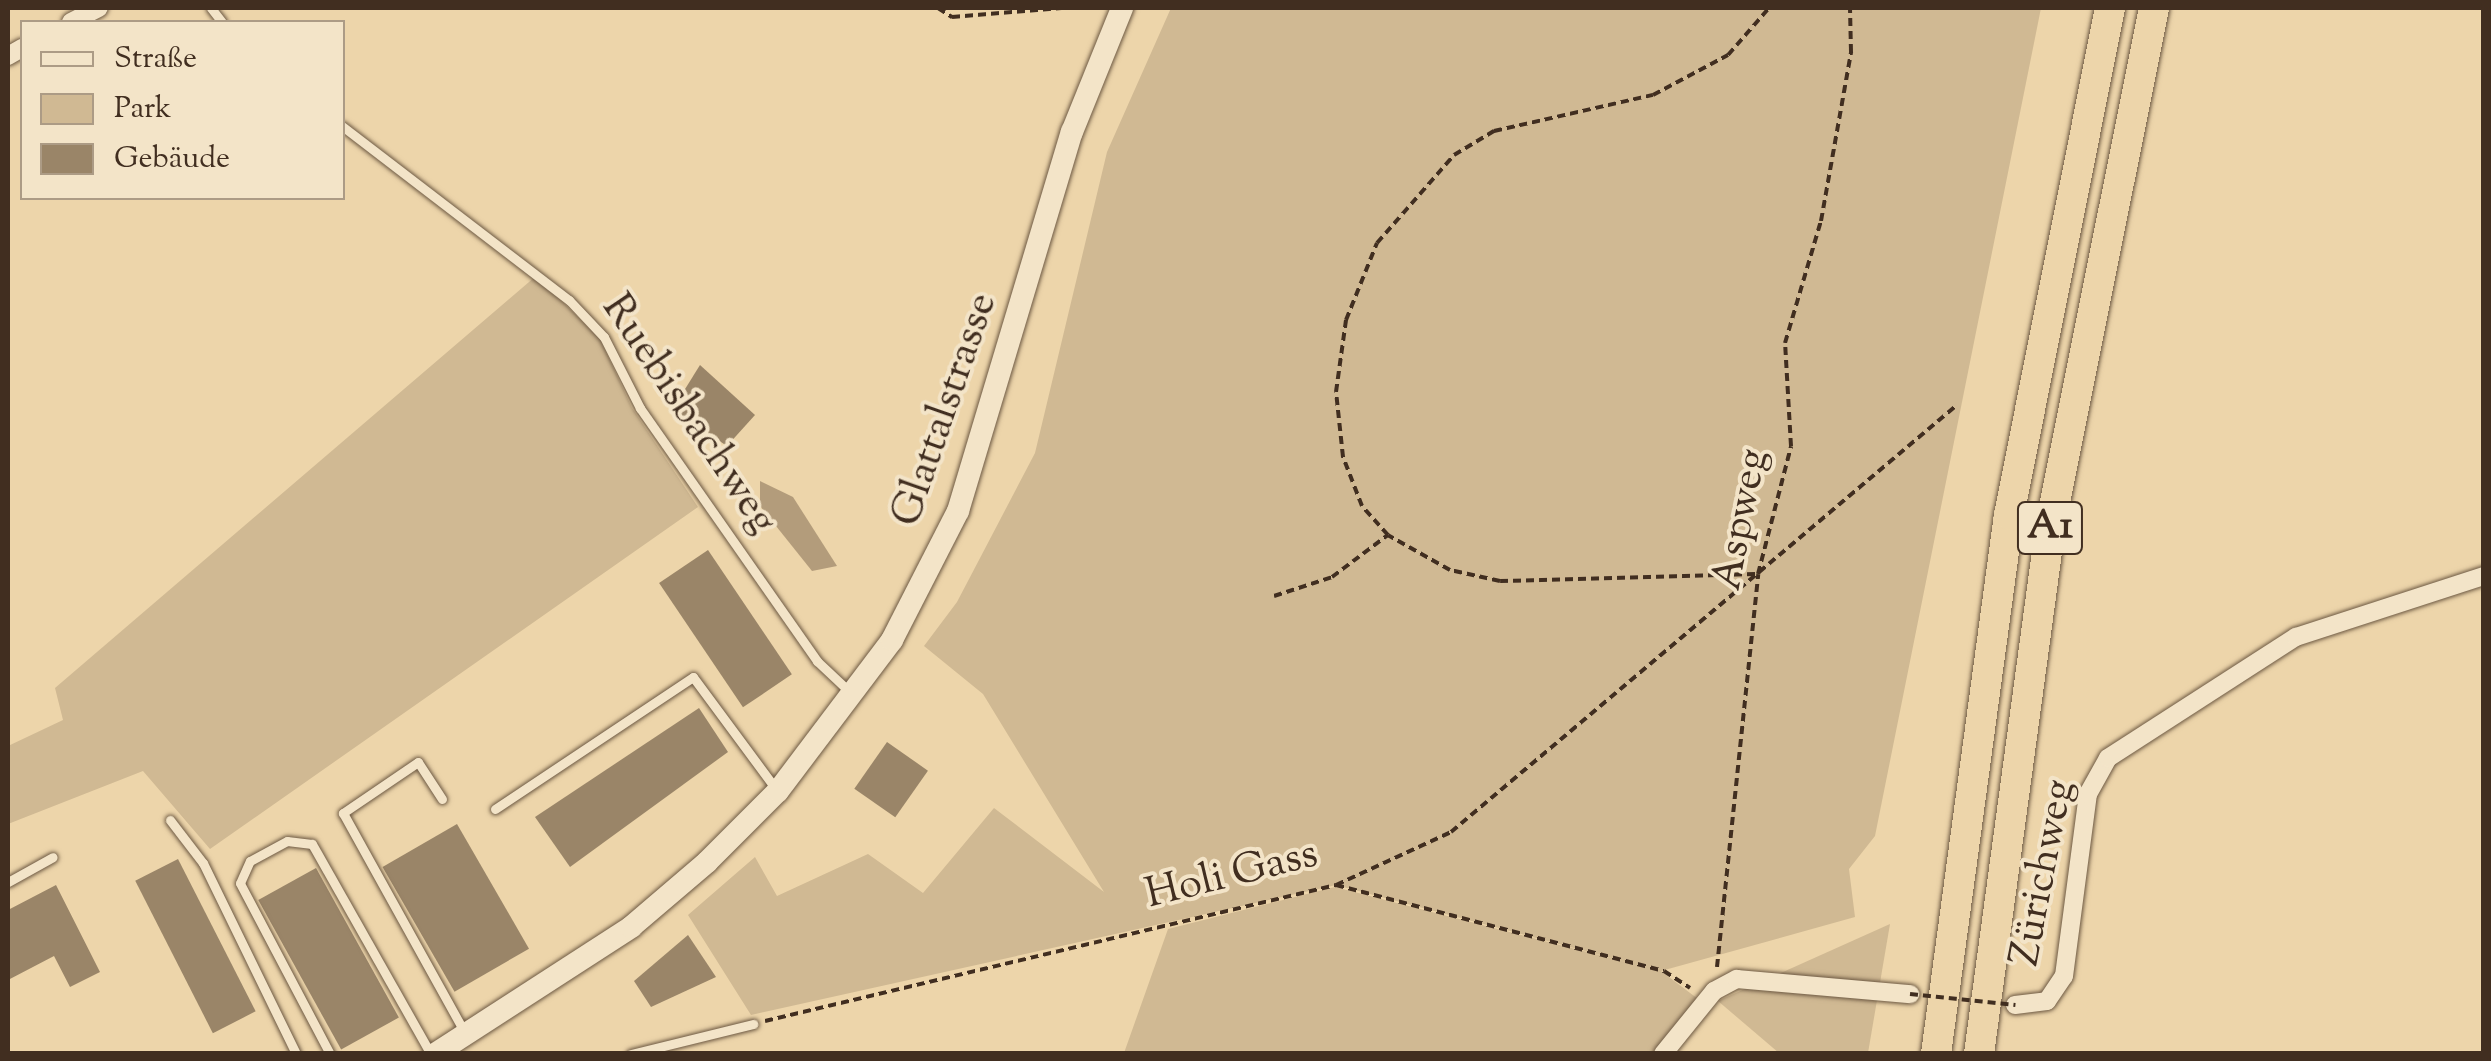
<!DOCTYPE html>
<html>
<head>
<meta charset="utf-8">
<style>
	body { margin:0 }
	#map { position:relative; width:2491px; height:1061px; overflow:hidden; background:#edd5aa; font-family:"Sorts Mill Goudy",serif }
	div>[style] { position:absolute }
	.green>* { inset:0; background:#d0b993 }
	.water>* { inset:0; background:#b39c7b }
	.building>* { inset:0; background:#9a8568; transform-origin:0 0 }
	.path>* { height:4px; margin-top:-2px; transform-origin:0; background:repeating-linear-gradient(90deg,#412e20 0 8px,transparent 0 13px) }
	.roads { filter:drop-shadow(0 0 2px #6c5842) drop-shadow(0 0 2px #6c5842) }
	.lane>* { height:9px; margin:-4.5px; padding:0 4.5px; transform-origin:4.5px; border-radius:4.5px; background:#f3e4c8 }
	.street>* { height:18px; margin:-9px; padding:0 9px; transform-origin:9px; border-radius:9px; background:#f3e4c8 }
	.secondary>* { height:22px; margin:-11px; padding:0 11px; transform-origin:11px; border-radius:11px; background:#f3e4c8 }
	.highway>* { height:30px; margin:-15px; padding:0 15px; transform-origin:15px; border-radius:15px; background:#edd5aa }
	.path-bridge>* { height:4px; margin-top:-2px; transform-origin:0; background:repeating-linear-gradient(90deg,#412e20 0 8px,transparent 0 13px) }
	span { translate:-50% -50%; white-space:nowrap; text-align:center; line-height:1.15; -webkit-text-stroke:8px #f3e4c8; paint-order:stroke }
	.shield-label span { padding:2px 8px; background:#f3e4c8; border:2px solid; border-radius:8px; -webkit-text-stroke-width:0 }
	.shield-label { font-size:40px; color:#412e20; font-weight:700 }
	.street-label { font-size:42px; color:#412e20 }
	.frame { position:absolute; inset:0; border:10px solid #412e20; pointer-events:none }
	.legend { position:absolute; left:20px; top:20px; width:325px; height:180px; box-sizing:border-box; background:#f3e4c8; border:2px solid #ac9b85; margin:0; padding:12px 18px; list-style:none; font-size:30px; color:#412e20 }
	.legend li { display:flex; align-items:center; gap:20px; height:50px }
	.legend b { width:50px; border:2px solid #ac9b85 }
</style>
</head>
<body>
<div id="map">
	<div class="green">
		<div style="clip-path:polygon(1171px 8px,2041px 8px,1875px 836px,1849px 869px,1855px 917px,1661px 971px,1702px 1002px,1658px 1053px,1124px 1053px,1168px 929px,1335px 887px,1634px 964px,1336px 885px,751px 1015px,688px 915px,755px 857px,777px 896px,868px 854px,923px 893px,994px 808px,1104px 892px,983px 694px,924px 646px,957px 602px,1035px 453px,1107px 152px)"></div>
		<div style="clip-path:polygon(536px 276px,600px 339px,632px 408px,698px 507px,210px 849px,143px 771px,8px 824px,8px 746px,63px 720px,55px 688px)"></div>
		<div style="clip-path:polygon(1890px 924px,1868px 1053px,1779px 1053px,1718px 1001px)"></div>
	</div>
	<div class="water">
		<div style="clip-path:polygon(760px 481px,793px 497px,837px 566px,812px 571px,760px 506px)"></div>
	</div>
	<div class="building">
		<div style="clip-path:polygon(700px 365px,755px 415px,727px 446px,672px 410px)"></div>
		<div style="left:708px;top:550px;width:150px;height:59px;rotate:56deg"></div>
		<div style="clip-path:polygon(699px 708px,728px 752px,570px 867px,535px 817px)"></div>
		<div style="left:887px;top:742px;width:50px;height:57px;rotate:35deg"></div>
		<div style="left:457px;top:824px;width:144px;height:86px;rotate:60deg"></div>
		<div style="left:178px;top:859px;width:171px;height:48px;rotate:63deg"></div>
		<div style="left:316px;top:868px;width:171px;height:66px;rotate:61deg"></div>
		<div style="clip-path:polygon(56px 885px,100px 972px,70px 987px,54px 956px,8px 980px,8px 910px)"></div>
		<div style="clip-path:polygon(688px 935px,716px 977px,651px 1007px,634px 981px)"></div>
	</div>
	<div class="path">
		<div style="left:938px;top:8px;width:17px;rotate:33deg"></div>
		<div style="left:952px;top:17px;width:110px;rotate:-4.7deg"></div>
		<div style="left:1755px;top:574px;width:255px;rotate:178.4deg"></div>
		<div style="left:1500px;top:581px;width:51px;rotate:-167.6deg"></div>
		<div style="left:1450px;top:570px;width:71px;rotate:-150.6deg"></div>
		<div style="left:1388px;top:535px;width:39px;rotate:-132deg"></div>
		<div style="left:1362px;top:506px;width:53px;rotate:-111.2deg"></div>
		<div style="left:1343px;top:457px;width:65px;rotate:-96.1deg"></div>
		<div style="left:1336px;top:392px;width:73px;rotate:-82.1deg"></div>
		<div style="left:1346px;top:320px;width:83px;rotate:-68.1deg"></div>
		<div style="left:1377px;top:243px;width:117px;rotate:-48.8deg"></div>
		<div style="left:1454px;top:155px;width:47px;rotate:-31deg"></div>
		<div style="left:1494px;top:131px;width:163px;rotate:-12.8deg"></div>
		<div style="left:1653px;top:95px;width:85px;rotate:-28.1deg"></div>
		<div style="left:1728px;top:55px;width:62px;rotate:-48.9deg"></div>
		<div style="left:1274px;top:596px;width:61px;rotate:-18.1deg"></div>
		<div style="left:1332px;top:577px;width:70px;rotate:-36.9deg"></div>
		<div style="left:1336px;top:885px;width:339px;rotate:14.7deg"></div>
		<div style="left:1664px;top:971px;width:31px;rotate:33deg"></div>
		<div style="left:1717px;top:967px;width:395px;rotate:-84deg"></div>
		<div style="left:1758px;top:574px;width:132px;rotate:-75.5deg"></div>
		<div style="left:1791px;top:446px;width:103px;rotate:-93.3deg"></div>
		<div style="left:1785px;top:343px;width:127px;rotate:-73.6deg"></div>
		<div style="left:1821px;top:221px;width:172px;rotate:-79.9deg"></div>
		<div style="left:1851px;top:52px;width:44px;rotate:-91.3deg"></div>
		<div style="left:765px;top:1021px;width:587px;rotate:-13.4deg"></div>
		<div style="left:1336px;top:885px;width:127px;rotate:-24.7deg"></div>
		<div style="left:1451px;top:832px;width:662px;rotate:-40.16deg"></div>
	</div>
	<div class="roads">
		<div class="lane">
			<div style="left:211px;top:8px;width:18px;rotate:52deg"></div>
			<div style="left:342px;top:126px;width:286px;rotate:37.5deg"></div>
			<div style="left:569px;top:300px;width:51px;rotate:46.6deg"></div>
			<div style="left:604px;top:337px;width:80px;rotate:63.1deg"></div>
			<div style="left:640px;top:408px;width:309px;rotate:55deg"></div>
			<div style="left:817px;top:661px;width:48px;rotate:43.3deg"></div>
			<div style="left:442px;top:799px;width:44px;rotate:-123deg"></div>
			<div style="left:418px;top:762px;width:91px;rotate:145.8deg"></div>
			<div style="left:343px;top:813px;width:252px;rotate:61deg"></div>
			<div style="left:495px;top:809px;width:238px;rotate:-33.7deg"></div>
			<div style="left:693px;top:677px;width:139px;rotate:53.5deg"></div>
			<div style="left:170px;top:820px;width:54px;rotate:52.5deg"></div>
			<div style="left:203px;top:863px;width:212px;rotate:64deg"></div>
			<div style="left:8px;top:882px;width:51px;rotate:-29.1deg"></div>
			<div style="left:330px;top:1054px;width:193px;rotate:-117.8deg"></div>
			<div style="left:240px;top:883px;width:24px;rotate:-66deg"></div>
			<div style="left:250px;top:861px;width:42px;rotate:-28.4deg"></div>
			<div style="left:287px;top:841px;width:25px;rotate:7deg"></div>
			<div style="left:312px;top:844px;width:241px;rotate:60.5deg"></div>
			<div style="left:631px;top:1054px;width:126px;rotate:-13.8deg"></div>
		</div>
		<div class="street">
			<div style="left:71px;top:22px;width:31px;rotate:-27deg"></div>
			<div style="left:8px;top:56px;width:16px;rotate:-30deg"></div>
			<div style="left:2015px;top:1005px;width:32px;rotate:-7deg"></div>
			<div style="left:2047px;top:1001px;width:30px;rotate:-56deg"></div>
			<div style="left:2064px;top:976px;width:184px;rotate:-82.5deg"></div>
			<div style="left:2088px;top:794px;width:41px;rotate:-60.9deg"></div>
			<div style="left:2108px;top:758px;width:224px;rotate:-32.8deg"></div>
			<div style="left:2296px;top:637px;width:198px;rotate:-18deg"></div>
			<div style="left:1663px;top:1054px;width:81px;rotate:-51deg"></div>
			<div style="left:1714px;top:991px;width:26px;rotate:-28deg"></div>
			<div style="left:1737px;top:979px;width:174px;rotate:5deg"></div>
		</div>
		<div class="secondary">
			<div style="left:435px;top:1054px;width:234px;rotate:-32.9deg"></div>
			<div style="left:631px;top:927px;width:100px;rotate:-40.5deg"></div>
			<div style="left:707px;top:862px;width:100px;rotate:-45deg"></div>
			<div style="left:778px;top:791px;width:189px;rotate:-52.9deg"></div>
			<div style="left:892px;top:640px;width:145px;rotate:-62.9deg"></div>
			<div style="left:958px;top:511px;width:396px;rotate:-73.3deg"></div>
			<div style="left:1072px;top:132px;width:134px;rotate:-68deg"></div>
		</div>
		<div class="highway">
			<div style="left:1936px;top:1054px;width:544px;rotate:-82.29deg"></div>
			<div style="left:2009px;top:515px;width:517px;rotate:-78.73deg"></div>
			<div style="left:1979px;top:1054px;width:537px;rotate:-82.29deg"></div>
			<div style="left:2051px;top:522px;width:524px;rotate:-78.67deg"></div>
		</div>
	</div>
	<div class="path-bridge">
		<div style="left:1910px;top:994px;width:106px;rotate:6deg"></div>
	</div>
	<div class="shield-label">
		<span style="left:2050px;top:528px">A1</span>
	</div>
	<div class="street-label">
		<span style="left:946px;top:410px;rotate:-71deg">Glattalstrasse</span>
		<span style="left:688px;top:415px;rotate:56deg">Ruebisbachweg</span>
		<span style="left:1742px;top:520px;rotate:-79deg">Aspweg</span>
		<span style="left:2044px;top:873px;rotate:-79deg">Zürichweg</span>
		<span style="left:1232px;top:876px;rotate:-14deg">Holi Gass</span>
	</div>
	<div class="frame"></div>
	<ul class="legend">
	<li><b style="height:12px;background:#f3e4c8"></b>Straße</li>
	<li><b style="height:28px;background:#d0b993"></b>Park</li>
	<li><b style="height:28px;background:#9a8568"></b>Gebäude</li>
	</ul>
</div>
</body>
</html>
